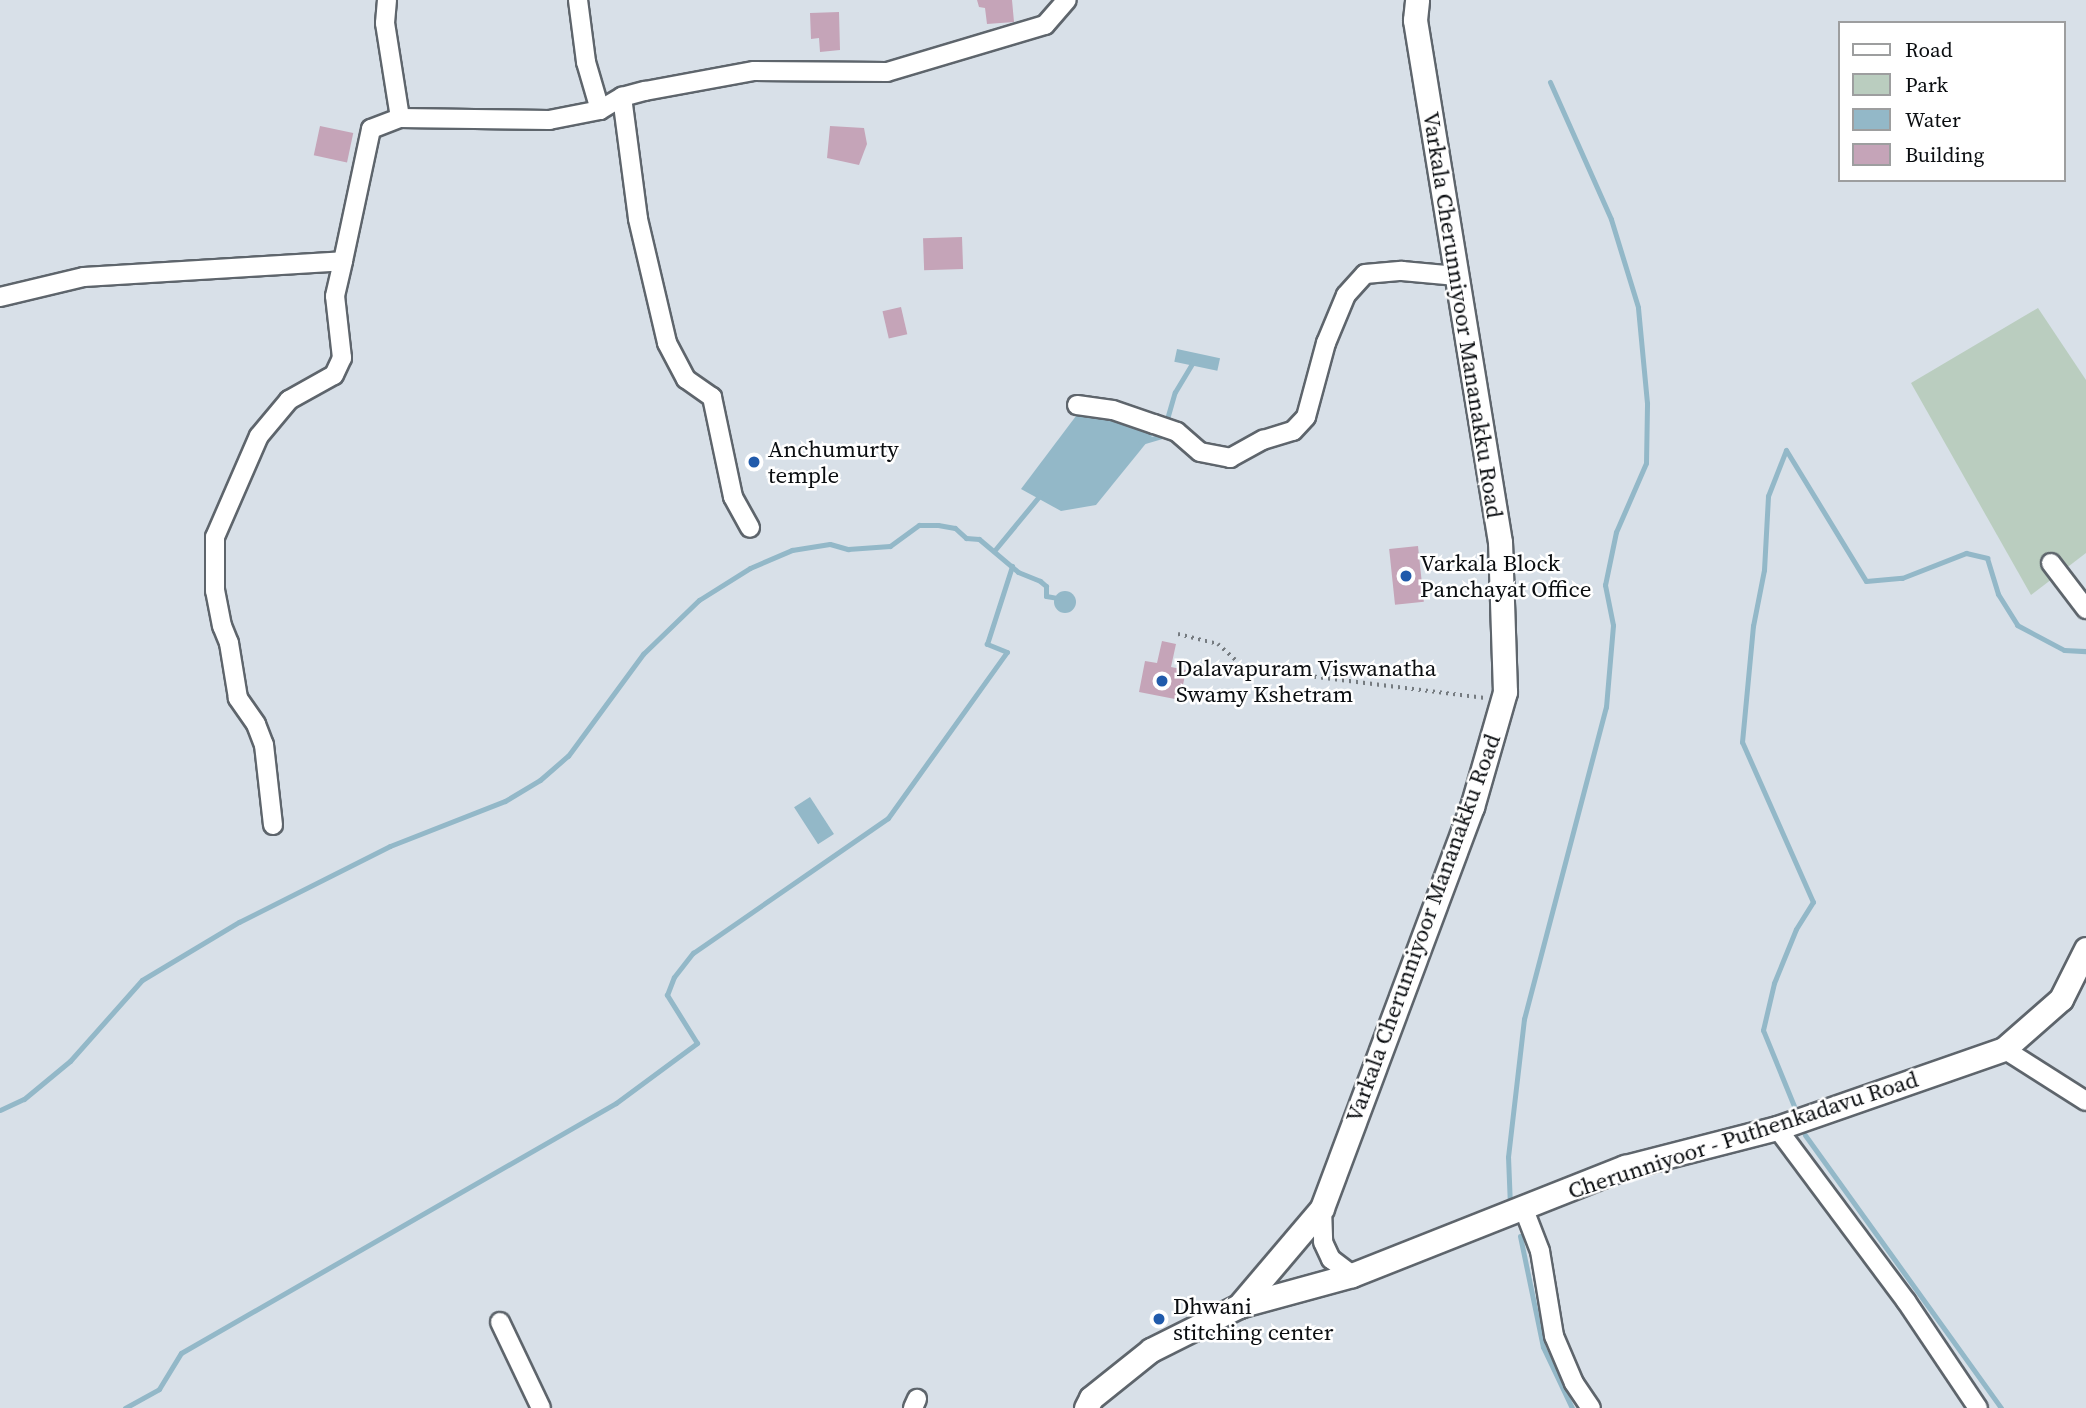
<!DOCTYPE html>
<style>
body{margin:0}
#map{position:relative;width:2086px;height:1408px;overflow:hidden;background:#d8e0e8;font-family:"Source Serif 4",serif}
div>[style]{position:absolute}
.green>*{inset:0;background:#bacdbf}
.water>*{inset:0;background:#93b8c8;transform-origin:0 0}
.round{border-radius:50%}
.stream>*{height:5px;margin:-2.5px;padding:0 2.5px;transform-origin:2.5px;border-radius:2.5px;background:#93b8c8}
.building>*{inset:0;background:#c5a4b8;transform-origin:0 0}
.path>*{height:3.5px;margin-top:-1.75px;transform-origin:0;background:repeating-linear-gradient(90deg,#757b80 0 2px,transparent 0 7px)}
.roads{filter:drop-shadow(2px 0 #5e656c) drop-shadow(-2px 0 #5e656c) drop-shadow(0 2px #5e656c) drop-shadow(0 -2px #5e656c)}
.minor>*{height:18px;margin:-9px;padding:0 9px;transform-origin:9px;border-radius:9px;background:#fff}
.major>*{height:23px;margin:-11.5px;padding:0 11.5px;transform-origin:11.5px;border-radius:11.5px;background:#fff}
.dots>*{width:19px;height:19px;translate:-50% -50%;box-sizing:border-box;border:4px solid #fff;border-radius:50%}
span{translate:-50% -50%;white-space:nowrap;text-align:center;line-height:1.15;-webkit-text-stroke:5px #fff;paint-order:stroke}
.street-label{font-size:23px;color:#0a0d10}
.poi-label{font-size:23px;color:#0a0d10}
.left{translate:0 -50%;text-align:left}
.legend{position:absolute;left:1838px;top:21px;width:228px;height:161px;box-sizing:border-box;background:#fff;border:2px solid #9d9e9f;margin:0;padding:9px 12px;list-style:none;font-size:21px;color:#0a0d10}
.legend li{display:flex;align-items:center;gap:14px;height:35px}
.legend b{width:35px;border:2px solid #9d9e9f}
</style>
<div id="map">
<div class="green">
<i style="clip-path:polygon(2038px 308px,2086px 380px,2086px 553px,2031px 595px,1911px 383px)"></i>
</div>
<div class="water">
<i style="left:1177px;top:349px;width:44px;height:13px;rotate:12deg"></i>
<i style="clip-path:polygon(1079px 412px,1156px 431px,1096px 505px,1061px 511px,1021px 489px)"></i>
<i class="round" style="left:1054px;top:591px;width:22px;height:22px"></i>
<i style="left:810px;top:797px;width:44px;height:19px;rotate:57deg"></i>
</div>
<div class="stream">
<i style="left:1165px;top:426px;width:35px;rotate:-74deg"></i>
<i style="left:1175px;top:392px;width:35px;rotate:-59deg"></i>
<i style="left:1141px;top:442px;width:22px;rotate:-16deg"></i>
<i style="left:1162px;top:436px;width:6px;rotate:-72deg"></i>
<i style="left:994px;top:551px;width:74px;rotate:-50.5deg"></i>
<i style="left:1794px;top:1106px;width:82px;rotate:-112.2deg"></i>
<i style="left:1763px;top:1030px;width:48px;rotate:-76.8deg"></i>
<i style="left:1774px;top:983px;width:58px;rotate:-67.8deg"></i>
<i style="left:1796px;top:929px;width:32px;rotate:-58deg"></i>
<i style="left:1813px;top:902px;width:175px;rotate:-113.9deg"></i>
<i style="left:1742px;top:742px;width:117px;rotate:-84.6deg"></i>
<i style="left:1753px;top:626px;width:57px;rotate:-78.9deg"></i>
<i style="left:1764px;top:570px;width:74px;rotate:-86.9deg"></i>
<i style="left:1768px;top:496px;width:49px;rotate:-68.6deg"></i>
<i style="left:1786px;top:450px;width:153px;rotate:58.6deg"></i>
<i style="left:1866px;top:581px;width:36px;rotate:-5deg"></i>
<i style="left:1902px;top:578px;width:69px;rotate:-21.3deg"></i>
<i style="left:1966px;top:553px;width:22px;rotate:13deg"></i>
<i style="left:1987px;top:558px;width:38px;rotate:73deg"></i>
<i style="left:1998px;top:594px;width:36px;rotate:58deg"></i>
<i style="left:2017px;top:625px;width:53px;rotate:28deg"></i>
<i style="left:2064px;top:650px;width:22px;rotate:3deg"></i>
<i style="left:0;top:1110px;width:26px;rotate:-25deg"></i>
<i style="left:24px;top:1099px;width:60px;rotate:-39.6deg"></i>
<i style="left:70px;top:1061px;width:108px;rotate:-48.4deg"></i>
<i style="left:142px;top:980px;width:113px;rotate:-30.9deg"></i>
<i style="left:239px;top:922px;width:169px;rotate:-26.7deg"></i>
<i style="left:390px;top:846px;width:123px;rotate:-21.4deg"></i>
<i style="left:505px;top:801px;width:41px;rotate:-31deg"></i>
<i style="left:540px;top:780px;width:37px;rotate:-41deg"></i>
<i style="left:568px;top:756px;width:127px;rotate:-53.7deg"></i>
<i style="left:643px;top:654px;width:78px;rotate:-44deg"></i>
<i style="left:699px;top:600px;width:60px;rotate:-32.1deg"></i>
<i style="left:750px;top:568px;width:46px;rotate:-23.2deg"></i>
<i style="left:792px;top:550px;width:38px;rotate:-9deg"></i>
<i style="left:830px;top:544px;width:19px;rotate:16deg"></i>
<i style="left:848px;top:549px;width:42px;rotate:-4.1deg"></i>
<i style="left:890px;top:546px;width:36px;rotate:-36deg"></i>
<i style="left:919px;top:525px;width:19px"></i>
<i style="left:938px;top:525px;width:17px;rotate:10deg"></i>
<i style="left:955px;top:528px;width:15px;rotate:42deg"></i>
<i style="left:966px;top:538px;width:13px;rotate:4deg"></i>
<i style="left:979px;top:539px;width:51px;rotate:40.2deg"></i>
<i style="left:1018px;top:572px;width:24px;rotate:22deg"></i>
<i style="left:1040px;top:581px;width:8px;rotate:40deg"></i>
<i style="left:1046px;top:586px;width:10px;rotate:90deg"></i>
<i style="left:1046px;top:596px;width:11px;rotate:10deg"></i>
<i style="left:1805px;top:1135px;width:336px;rotate:54.3deg"></i>
<i style="left:1510px;top:1206px;width:49px;rotate:-92.3deg"></i>
<i style="left:1508px;top:1157px;width:139px;rotate:-83.4deg"></i>
<i style="left:1524px;top:1019px;width:323px;rotate:-75.3deg"></i>
<i style="left:1606px;top:707px;width:82px;rotate:-85.1deg"></i>
<i style="left:1613px;top:625px;width:41px;rotate:-101.3deg"></i>
<i style="left:1605px;top:585px;width:54px;rotate:-78.3deg"></i>
<i style="left:1616px;top:532px;width:75px;rotate:-66.5deg"></i>
<i style="left:1646px;top:463px;width:60px;rotate:-89deg"></i>
<i style="left:1647px;top:403px;width:96px;rotate:-95.4deg"></i>
<i style="left:1638px;top:307px;width:92px;rotate:-107.1deg"></i>
<i style="left:1611px;top:219px;width:150px;rotate:-114deg"></i>
<i style="left:1520px;top:1236px;width:113px;rotate:78.3deg"></i>
<i style="left:1543px;top:1347px;width:68px;rotate:64.6deg"></i>
<i style="left:125px;top:1408px;width:39px;rotate:-29deg"></i>
<i style="left:159px;top:1389px;width:42px;rotate:-58.6deg"></i>
<i style="left:181px;top:1353px;width:502px;rotate:-29.89deg"></i>
<i style="left:616px;top:1103px;width:101px;rotate:-36.5deg"></i>
<i style="left:697px;top:1043px;width:57px;rotate:-122deg"></i>
<i style="left:667px;top:995px;width:19px;rotate:-69deg"></i>
<i style="left:674px;top:977px;width:31px;rotate:-52deg"></i>
<i style="left:693px;top:953px;width:237px;rotate:-34.7deg"></i>
<i style="left:888px;top:818px;width:204px;rotate:-54.4deg"></i>
<i style="left:1007px;top:652px;width:22px;rotate:-158deg"></i>
<i style="left:987px;top:644px;width:82px;rotate:-72.2deg"></i>
</div>
<div class="building">
<i style="clip-path:polygon(977px 0,1012px 0,1014px 22px,987px 24px,985px 8px,979px 7px)"></i>
<i style="clip-path:polygon(839px 12px,840px 50px,820px 52px,819px 38px,811px 39px,810px 13px)"></i>
<i style="left:320px;top:126px;width:34px;height:30px;rotate:12deg"></i>
<i style="clip-path:polygon(830px 126px,864px 128px,867px 144px,859px 165px,827px 158px)"></i>
<i style="left:962px;top:237px;width:32px;height:39px;rotate:88deg"></i>
<i style="left:901px;top:307px;width:28px;height:19px;rotate:77deg"></i>
<i style="clip-path:polygon(750px 457px,759px 457px,759px 467px,749px 466px)"></i>
<i style="left:1418px;top:546px;width:56px;height:29px;rotate:84deg"></i>
<i style="clip-path:polygon(1162px 641px,1176px 644px,1171px 667px,1186px 670px,1180px 700px,1139px 692px,1145px 661px,1157px 663px)"></i>
</div>
<div class="path">
<i style="left:1178px;top:634px;width:41px;rotate:14deg"></i>
<i style="left:1218px;top:644px;width:36px;rotate:42deg"></i>
<i style="left:1245px;top:668px;width:242px;rotate:7.1deg"></i>
</div>
<div class="roads">
<div class="minor">
<i style="left:387px;top:0;width:23px;rotate:95deg"></i>
<i style="left:385px;top:23px;width:96px;rotate:81deg"></i>
<i style="left:578px;top:0;width:63px;rotate:82.6deg"></i>
<i style="left:586px;top:62px;width:50px;rotate:73.7deg"></i>
<i style="left:622px;top:97px;width:123px;rotate:82.5deg"></i>
<i style="left:638px;top:219px;width:127px;rotate:76.8deg"></i>
<i style="left:667px;top:343px;width:41px;rotate:62.2deg"></i>
<i style="left:686px;top:379px;width:32px;rotate:35deg"></i>
<i style="left:712px;top:397px;width:102px;rotate:78.1deg"></i>
<i style="left:733px;top:497px;width:35px;rotate:61deg"></i>
<i style="left:0;top:297px;width:86px;rotate:-13.4deg"></i>
<i style="left:84px;top:277px;width:259px;rotate:-3.5deg"></i>
<i style="left:343px;top:261px;width:135px;rotate:-78deg"></i>
<i style="left:371px;top:129px;width:31px;rotate:-21deg"></i>
<i style="left:400px;top:118px;width:149px;rotate:0.8deg"></i>
<i style="left:549px;top:120px;width:52px;rotate:-11.1deg"></i>
<i style="left:600px;top:110px;width:26px;rotate:-31deg"></i>
<i style="left:622px;top:97px;width:24px;rotate:-15deg"></i>
<i style="left:645px;top:91px;width:111px;rotate:-10.4deg"></i>
<i style="left:754px;top:71px;width:133px;rotate:0.4deg"></i>
<i style="left:887px;top:72px;width:165px;rotate:-16.6deg"></i>
<i style="left:1045px;top:25px;width:33px;rotate:-49deg"></i>
<i style="left:1077px;top:405px;width:36px;rotate:8deg"></i>
<i style="left:1113px;top:410px;width:43px;rotate:18.9deg"></i>
<i style="left:1154px;top:424px;width:24px;rotate:19deg"></i>
<i style="left:1177px;top:432px;width:30px;rotate:41deg"></i>
<i style="left:1200px;top:452px;width:31px;rotate:11deg"></i>
<i style="left:1230px;top:458px;width:38px;rotate:-29deg"></i>
<i style="left:1263px;top:440px;width:31px;rotate:-17deg"></i>
<i style="left:1293px;top:431px;width:19px;rotate:-47deg"></i>
<i style="left:1306px;top:417px;width:77px;rotate:-74.9deg"></i>
<i style="left:1326px;top:343px;width:52px;rotate:-67.4deg"></i>
<i style="left:1346px;top:295px;width:28px;rotate:-48deg"></i>
<i style="left:1365px;top:274px;width:37px;rotate:-5deg"></i>
<i style="left:1402px;top:271px;width:55px;rotate:5.2deg"></i>
<i style="left:2051px;top:563px;width:58px;rotate:52.7deg"></i>
<i style="left:273px;top:825px;width:81px;rotate:-96.4deg"></i>
<i style="left:264px;top:745px;width:22px;rotate:-111deg"></i>
<i style="left:256px;top:724px;width:32px;rotate:-125deg"></i>
<i style="left:238px;top:698px;width:56px;rotate:-99.3deg"></i>
<i style="left:229px;top:643px;width:18px;rotate:-112deg"></i>
<i style="left:222px;top:626px;width:36px;rotate:-101deg"></i>
<i style="left:215px;top:591px;width:54px;rotate:-90deg"></i>
<i style="left:215px;top:537px;width:110px;rotate:-66.5deg"></i>
<i style="left:259px;top:436px;width:47px;rotate:-50.2deg"></i>
<i style="left:289px;top:400px;width:51px;rotate:-29.1deg"></i>
<i style="left:334px;top:375px;width:19px;rotate:-65deg"></i>
<i style="left:342px;top:358px;width:62px;rotate:-96.4deg"></i>
<i style="left:335px;top:296px;width:36px;rotate:-77deg"></i>
<i style="left:2004px;top:1049px;width:97px;rotate:32.4deg"></i>
<i style="left:1777px;top:1128px;width:216px;rotate:53.3deg"></i>
<i style="left:1906px;top:1301px;width:129px;rotate:56.1deg"></i>
<i style="left:1523px;top:1207px;width:47px;rotate:68.9deg"></i>
<i style="left:1540px;top:1251px;width:86px;rotate:80.6deg"></i>
<i style="left:1554px;top:1336px;width:51px;rotate:66.9deg"></i>
<i style="left:1574px;top:1383px;width:30px;rotate:56deg"></i>
<i style="left:1322px;top:1208px;width:34px;rotate:88deg"></i>
<i style="left:1323px;top:1242px;width:19px;rotate:65deg"></i>
<i style="left:1331px;top:1259px;width:26px;rotate:37deg"></i>
<i style="left:500px;top:1322px;width:95px;rotate:64.5deg"></i>
<i style="left:913px;top:1408px;width:10px;rotate:-66deg"></i>
</div>
<div class="major">
<i style="left:1239px;top:1306px;width:117px;rotate:-15.3deg"></i>
<i style="left:1352px;top:1275px;width:294px;rotate:-21.6deg"></i>
<i style="left:1625px;top:1167px;width:157px;rotate:-14.4deg"></i>
<i style="left:1777px;top:1128px;width:240px;rotate:-19.2deg"></i>
<i style="left:2004px;top:1049px;width:76px;rotate:-41.3deg"></i>
<i style="left:2061px;top:999px;width:56px;rotate:-63.4deg"></i>
<i style="left:1086px;top:1408px;width:11px;rotate:-63deg"></i>
<i style="left:1091px;top:1398px;width:77px;rotate:-38.7deg"></i>
<i style="left:1151px;top:1350px;width:98px;rotate:-26.6deg"></i>
<i style="left:1239px;top:1306px;width:128px;rotate:-49.7deg"></i>
<i style="left:1322px;top:1208px;width:428px;rotate:-69.5deg"></i>
<i style="left:1472px;top:807px;width:120px;rotate:-74deg"></i>
<i style="left:1505px;top:692px;width:150px;rotate:-91.9deg"></i>
<i style="left:1500px;top:542px;width:529px;rotate:-99.25deg"></i>
<i style="left:1415px;top:20px;width:20px;rotate:-84deg"></i>
</div>
</div>
<div class="dots">
<i style="left:754px;top:462px;background:#205aab"></i>
<i style="left:1406px;top:576px;background:#205aab"></i>
<i style="left:1162px;top:681px;background:#205aab"></i>
<i style="left:1159px;top:1319px;background:#205aab"></i>
</div>
<div class="street-label">
<span style="left:1463px;top:315px;rotate:81deg">Varkala Cherunniyoor Mananakku Road</span>
<span style="left:1423px;top:928px;rotate:-70deg">Varkala Cherunniyoor Mananakku Road</span>
<span style="left:1743px;top:1135px;rotate:-18deg">Cherunniyoor - Puthenkadavu Road</span>
</div>
<div class="poi-label">
<span class="left" style="left:768px;top:462px">Anchumurty<br>temple</span>
<span class="left" style="left:1420px;top:576px">Varkala Block<br>Panchayat Office</span>
<span class="left" style="left:1176px;top:681px">Dalavapuram Viswanatha<br>Swamy Kshetram</span>
<span class="left" style="left:1173px;top:1319px">Dhwani<br>stitching center</span>
</div>
<ul class="legend">
<li><b style="height:9px;background:#fff"></b>Road</li>
<li><b style="height:19px;background:#bacdbf"></b>Park</li>
<li><b style="height:19px;background:#93b8c8"></b>Water</li>
<li><b style="height:19px;background:#c5a4b8"></b>Building</li>
</ul>
</div>
